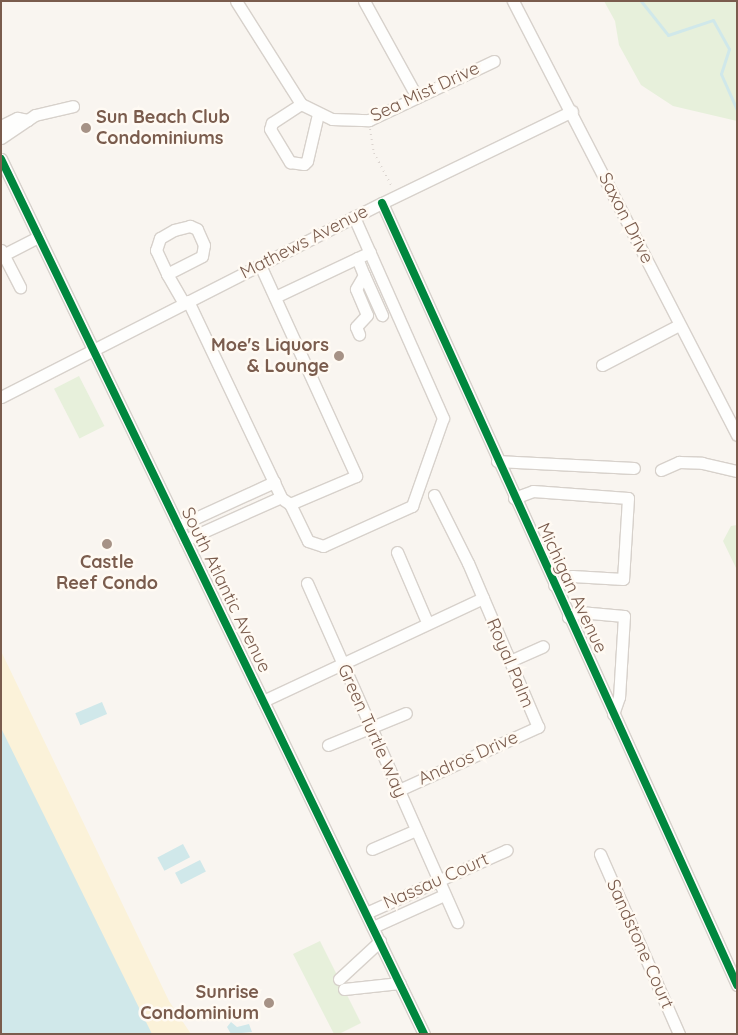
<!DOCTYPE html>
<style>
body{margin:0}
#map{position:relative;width:738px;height:1035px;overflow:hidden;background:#f9f5f0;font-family:Quicksand,sans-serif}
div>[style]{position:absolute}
.green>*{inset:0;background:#e7f0db;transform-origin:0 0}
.sand>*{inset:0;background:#fbf2d9}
.water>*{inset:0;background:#d0e8ea;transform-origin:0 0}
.stream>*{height:3px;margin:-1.5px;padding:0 1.5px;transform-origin:1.5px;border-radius:1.5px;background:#d0e8ea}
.path>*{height:2px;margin-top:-1px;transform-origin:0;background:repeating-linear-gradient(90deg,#dcd5d0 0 1px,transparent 0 5px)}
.roads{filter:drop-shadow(1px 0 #d7d1cb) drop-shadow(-1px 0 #d7d1cb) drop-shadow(0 1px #d7d1cb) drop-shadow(0 -1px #d7d1cb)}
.minor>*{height:11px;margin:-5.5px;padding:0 5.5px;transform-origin:5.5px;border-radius:5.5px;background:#fefefd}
.cycleway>*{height:8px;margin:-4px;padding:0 4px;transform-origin:4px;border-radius:4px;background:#00873e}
.dots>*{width:14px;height:14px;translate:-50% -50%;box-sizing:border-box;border:2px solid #fffaf3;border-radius:50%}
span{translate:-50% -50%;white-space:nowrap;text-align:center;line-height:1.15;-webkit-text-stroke:5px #fffaf3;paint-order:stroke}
.street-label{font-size:18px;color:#7a5c4d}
.poi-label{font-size:18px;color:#7a5c4d;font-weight:700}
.left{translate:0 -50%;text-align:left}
.right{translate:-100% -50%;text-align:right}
.frame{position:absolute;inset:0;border:2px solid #7a5c4d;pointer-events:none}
</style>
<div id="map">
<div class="green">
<i style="clip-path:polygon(604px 1px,737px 1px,737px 121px,673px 106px,641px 85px,619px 45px,615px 21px)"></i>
<i style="left:79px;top:376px;width:56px;height:28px;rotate:63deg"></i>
<i style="clip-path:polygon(737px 525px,737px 570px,723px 541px,731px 526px)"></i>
<i style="clip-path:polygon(320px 941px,361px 1023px,339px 1034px,334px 1034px,293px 954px)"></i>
</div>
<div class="sand">
<i style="clip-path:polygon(1px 651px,169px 1001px,191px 1034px,1px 1034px)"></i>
</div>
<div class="water">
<i style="left:102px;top:702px;width:13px;height:29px;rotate:67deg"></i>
<i style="clip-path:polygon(1px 728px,152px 1034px,1px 1034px)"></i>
<i style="left:183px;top:844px;width:15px;height:29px;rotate:62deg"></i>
<i style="left:200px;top:860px;width:13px;height:28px;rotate:63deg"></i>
<i style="clip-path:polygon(231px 1022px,237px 1027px,249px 1024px,252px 1032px,231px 1034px,227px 1027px)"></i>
</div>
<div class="stream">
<i style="left:641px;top:1px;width:43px;rotate:51.5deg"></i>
<i style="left:668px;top:35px;width:47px;rotate:-18.4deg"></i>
<i style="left:713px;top:20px;width:33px;rotate:61deg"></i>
<i style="left:729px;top:49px;width:26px;rotate:108deg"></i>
<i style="left:721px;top:74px;width:39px;rotate:66deg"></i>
</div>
<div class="path">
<i style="left:370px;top:129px;width:24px;rotate:81deg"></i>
<i style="left:374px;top:153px;width:38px;rotate:62deg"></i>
</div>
<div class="roads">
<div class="minor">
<i style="left:236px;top:1px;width:122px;rotate:57.7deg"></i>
<i style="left:301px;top:104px;width:34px;rotate:26deg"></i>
<i style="left:332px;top:119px;width:37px;rotate:2deg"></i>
<i style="left:369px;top:120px;width:138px;rotate:-25.3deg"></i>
<i style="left:364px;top:1px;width:110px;rotate:61.1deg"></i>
<i style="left:513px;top:1px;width:488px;rotate:62.7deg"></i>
<i style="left:301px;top:104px;width:35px;rotate:147deg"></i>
<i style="left:272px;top:123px;width:6px;rotate:108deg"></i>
<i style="left:270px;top:129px;width:39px;rotate:59deg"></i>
<i style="left:290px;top:162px;width:14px;rotate:8deg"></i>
<i style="left:304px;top:164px;width:4px;rotate:-45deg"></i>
<i style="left:307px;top:161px;width:48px;rotate:-76.8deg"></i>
<i style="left:1px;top:126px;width:18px;rotate:-27deg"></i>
<i style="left:17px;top:118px;width:11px;rotate:10deg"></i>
<i style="left:1px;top:138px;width:41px;rotate:-34.1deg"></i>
<i style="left:35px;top:115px;width:39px;rotate:-13deg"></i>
<i style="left:1px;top:159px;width:972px;rotate:64.2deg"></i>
<i style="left:382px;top:203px;width:859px;rotate:65.58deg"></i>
<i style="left:1px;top:250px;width:42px;rotate:62.8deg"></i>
<i style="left:1px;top:256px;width:42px;rotate:-27.2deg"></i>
<i style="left:357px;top:258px;width:18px;rotate:68deg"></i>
<i style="left:364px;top:275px;width:16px;rotate:120deg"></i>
<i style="left:356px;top:289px;width:28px;rotate:67deg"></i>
<i style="left:367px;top:315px;width:16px;rotate:133deg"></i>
<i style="left:356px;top:327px;width:8px;rotate:67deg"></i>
<i style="left:260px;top:265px;width:232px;rotate:65.5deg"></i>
<i style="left:356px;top:476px;width:72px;rotate:157deg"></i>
<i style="left:290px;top:504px;width:7px;rotate:-146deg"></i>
<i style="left:167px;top:274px;width:39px;rotate:-27deg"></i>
<i style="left:202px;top:256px;width:11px;rotate:-80deg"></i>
<i style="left:204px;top:245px;width:17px;rotate:-114deg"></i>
<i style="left:197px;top:229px;width:8px;rotate:-157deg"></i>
<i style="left:190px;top:226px;width:16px;rotate:166deg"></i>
<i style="left:174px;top:230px;width:16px;rotate:150deg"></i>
<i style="left:160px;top:238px;width:13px;rotate:108deg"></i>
<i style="left:156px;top:250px;width:26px;rotate:65deg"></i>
<i style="left:167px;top:274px;width:34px;rotate:60deg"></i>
<i style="left:364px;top:275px;width:44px;rotate:65.8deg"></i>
<i style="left:275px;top:297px;width:105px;rotate:-25.3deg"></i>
<i style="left:602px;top:365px;width:87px;rotate:-27.5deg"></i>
<i style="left:1px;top:397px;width:428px;rotate:-27deg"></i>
<i style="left:382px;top:203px;width:211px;rotate:-25.8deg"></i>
<i style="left:497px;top:461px;width:137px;rotate:2.9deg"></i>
<i style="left:661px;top:470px;width:20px;rotate:-24deg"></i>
<i style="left:679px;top:462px;width:23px;rotate:2deg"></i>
<i style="left:702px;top:463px;width:36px;rotate:13deg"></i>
<i style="left:514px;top:498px;width:20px;rotate:-20deg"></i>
<i style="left:533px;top:491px;width:95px;rotate:4.2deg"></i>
<i style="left:628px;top:498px;width:81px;rotate:93.5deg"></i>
<i style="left:623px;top:579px;width:51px;rotate:-176.6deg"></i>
<i style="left:572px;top:576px;width:20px;rotate:153deg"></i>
<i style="left:290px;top:504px;width:41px;rotate:64.1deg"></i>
<i style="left:308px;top:541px;width:16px;rotate:18deg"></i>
<i style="left:323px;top:546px;width:98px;rotate:-24.2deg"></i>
<i style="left:412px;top:506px;width:93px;rotate:-70.6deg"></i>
<i style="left:443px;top:418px;width:220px;rotate:-113.9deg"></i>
<i style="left:178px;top:526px;width:106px;rotate:-24.6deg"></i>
<i style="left:185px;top:540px;width:105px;rotate:-24.1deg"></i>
<i style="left:281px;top:497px;width:217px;rotate:-115.4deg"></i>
<i style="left:397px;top:552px;width:76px;rotate:66.8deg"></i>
<i style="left:307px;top:583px;width:371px;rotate:66.1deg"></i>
<i style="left:568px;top:617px;width:13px;rotate:-23deg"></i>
<i style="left:580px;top:612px;width:44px;rotate:5.2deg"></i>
<i style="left:624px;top:616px;width:81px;rotate:93.5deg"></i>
<i style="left:619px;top:697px;width:18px;rotate:109deg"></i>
<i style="left:510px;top:661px;width:36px;rotate:-24deg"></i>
<i style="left:263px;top:701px;width:243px;rotate:-25.1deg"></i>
<i style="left:328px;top:745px;width:84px;rotate:-22.3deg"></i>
<i style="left:399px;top:790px;width:153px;rotate:-24.4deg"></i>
<i style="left:538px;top:727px;width:178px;rotate:-113.1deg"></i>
<i style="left:468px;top:563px;width:76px;rotate:-116.6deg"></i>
<i style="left:372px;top:849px;width:48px;rotate:-23.4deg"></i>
<i style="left:600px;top:854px;width:197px;rotate:66.3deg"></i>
<i style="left:366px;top:913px;width:154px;rotate:-24.1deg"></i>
<i style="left:373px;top:927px;width:78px;rotate:-24.3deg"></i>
<i style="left:339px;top:979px;width:56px;rotate:-42.8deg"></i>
<i style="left:344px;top:989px;width:56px;rotate:-6.1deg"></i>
</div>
</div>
<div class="cycleway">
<i style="left:1px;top:159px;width:972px;rotate:64.2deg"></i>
<i style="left:382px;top:203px;width:859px;rotate:65.58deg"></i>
</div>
<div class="dots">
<i style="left:86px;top:128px;background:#a69286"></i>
<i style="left:339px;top:356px;background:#a69286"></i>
<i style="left:107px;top:544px;background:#a69286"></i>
<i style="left:269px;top:1003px;background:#a69286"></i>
</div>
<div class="street-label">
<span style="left:425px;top:92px;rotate:-25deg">Sea Mist Drive</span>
<span style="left:626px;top:218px;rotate:63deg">Saxon Drive</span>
<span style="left:304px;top:242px;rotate:-27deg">Mathews Avenue</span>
<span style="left:572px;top:588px;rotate:65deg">Michigan Avenue</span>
<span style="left:226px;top:590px;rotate:64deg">South Atlantic Avenue</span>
<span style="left:510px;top:663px;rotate:67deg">Royal Palm</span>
<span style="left:372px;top:731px;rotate:66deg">Green Turtle Way</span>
<span style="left:468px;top:758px;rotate:-24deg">Andros Drive</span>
<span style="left:436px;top:881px;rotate:-24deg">Nassau Court</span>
<span style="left:640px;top:944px;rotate:66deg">Sandstone Court</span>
</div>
<div class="poi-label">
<span class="left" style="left:96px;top:128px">Sun Beach Club<br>Condominiums</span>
<span class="right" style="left:329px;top:356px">Moe's Liquors<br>&amp; Lounge</span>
<span style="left:107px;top:573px">Castle<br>Reef Condo</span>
<span class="right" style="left:259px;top:1003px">Sunrise<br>Condominium</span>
</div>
<div class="frame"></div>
</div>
